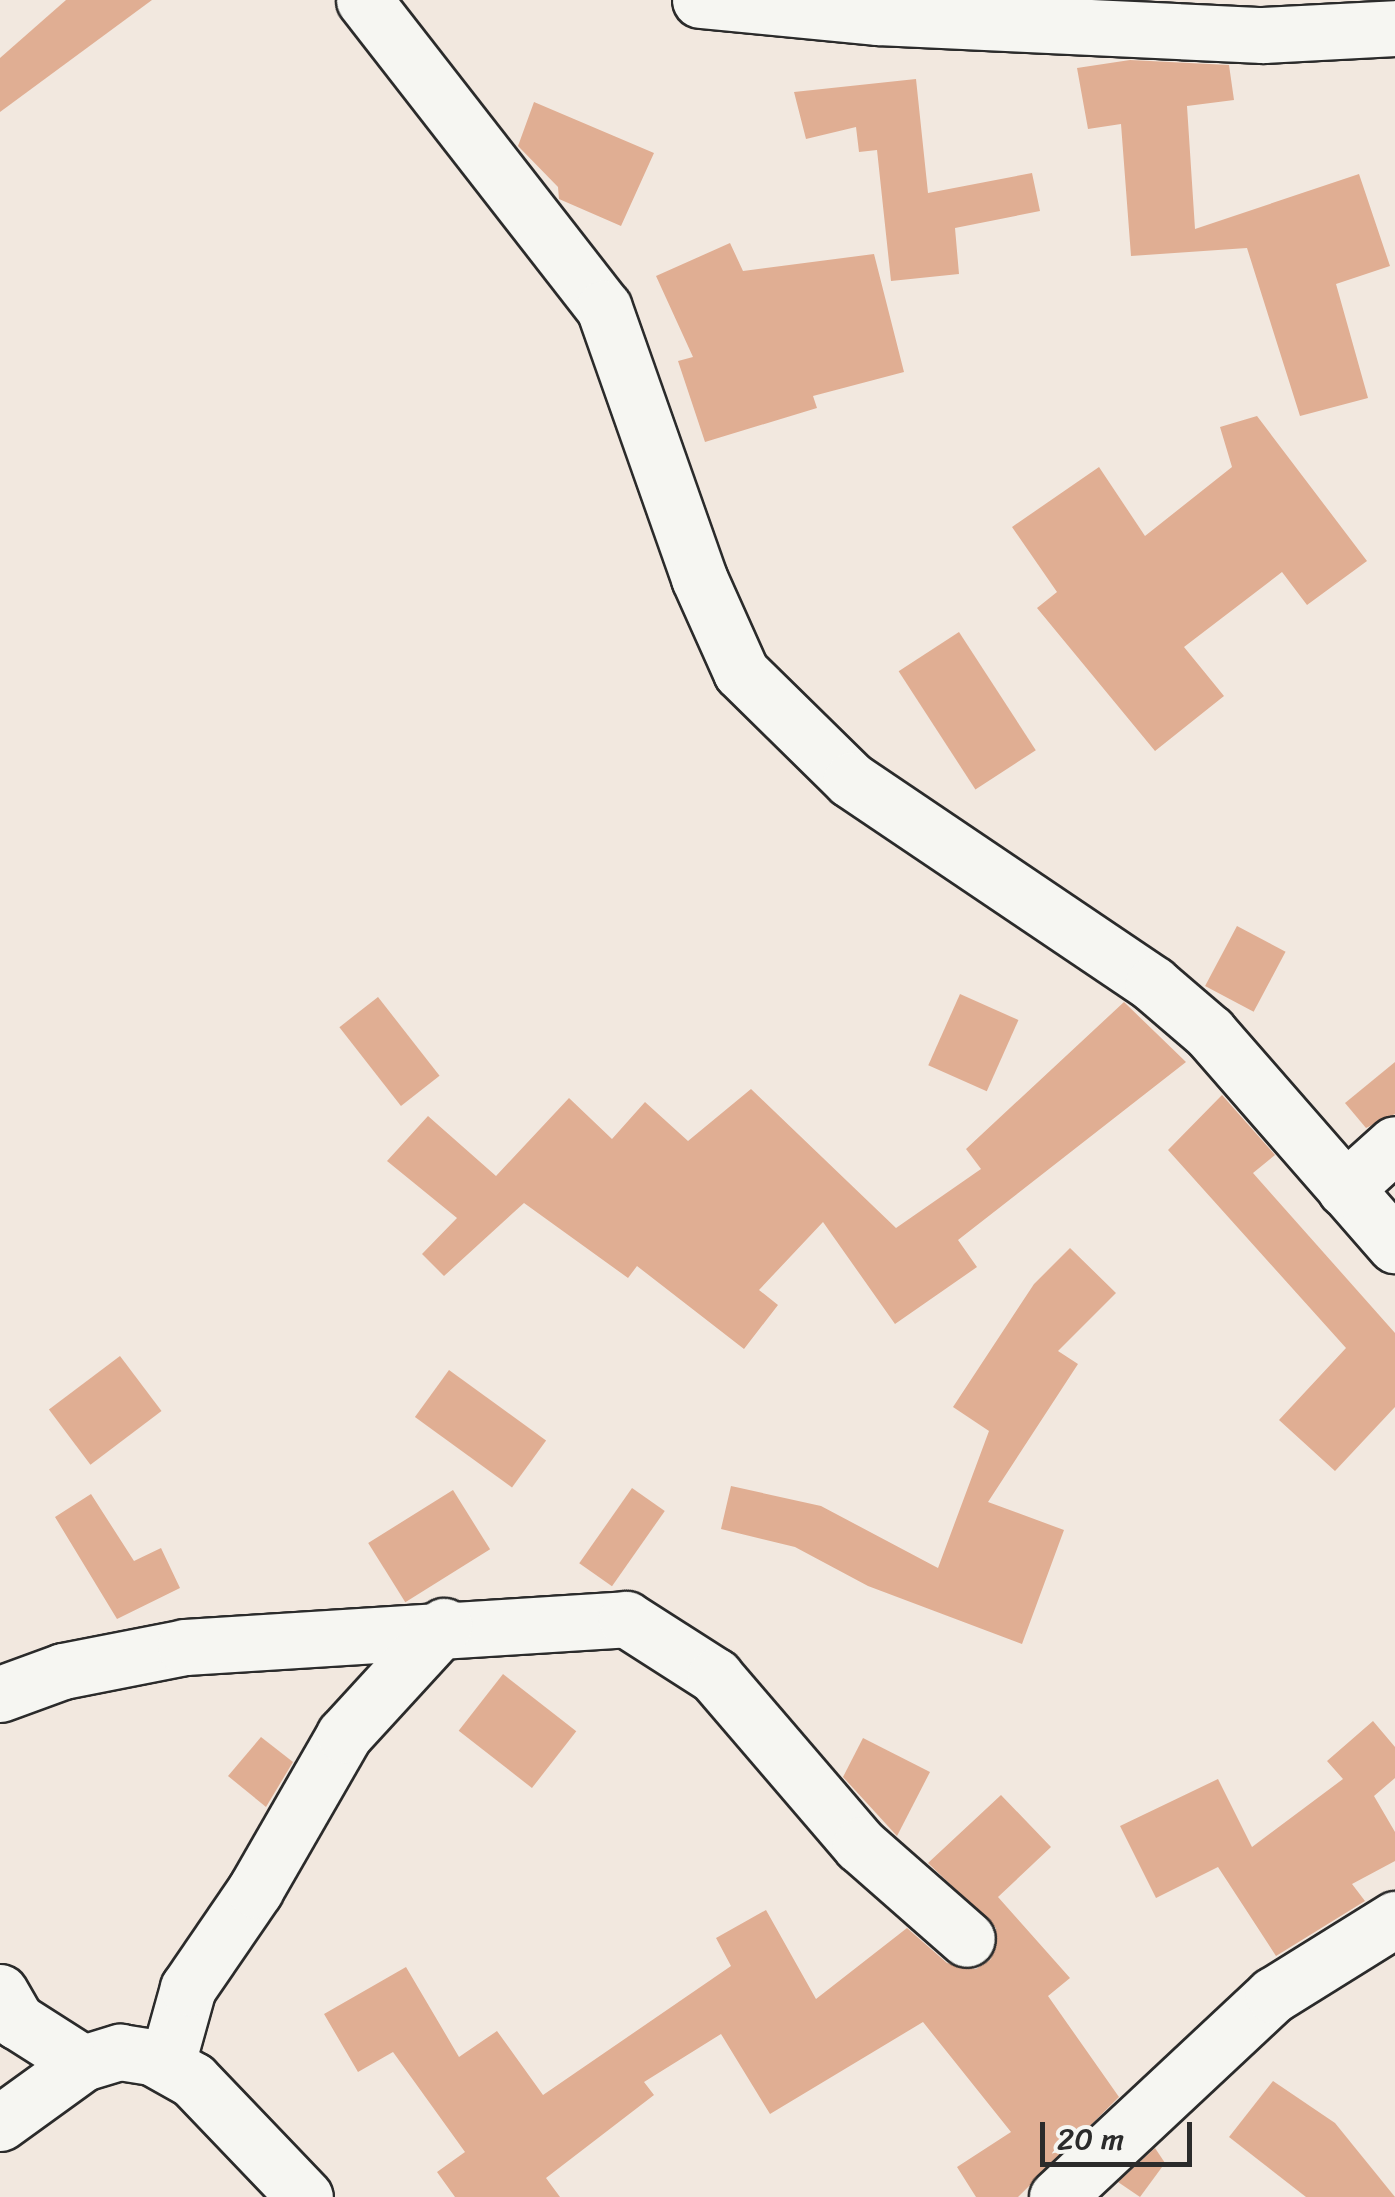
<!DOCTYPE html>
<style>
body{margin:0}
#map{position:relative;width:1395px;height:2197px;overflow:hidden;background:#f2e8df;font-family:Sriracha,sans-serif}
div>[style]{position:absolute}
.building>*{inset:0;background:#e0ae93;transform-origin:0 0}
.roads{filter:drop-shadow(2px 0 #2b2b2b) drop-shadow(-2px 0 #2b2b2b) drop-shadow(0 2px #2b2b2b) drop-shadow(0 -2px #2b2b2b)}
.street>*{height:55px;margin:-27.5px;padding:0 27.5px;transform-origin:27.5px;border-radius:27.5px;background:#f6f6f2}
span{translate:-50% -50%;white-space:nowrap;text-align:center;line-height:1.15;-webkit-text-stroke:9px #f6f6f2;paint-order:stroke}
.scale{position:absolute;left:1040px;top:2122px;width:152px;height:45px;box-sizing:border-box;border:5px solid #2b2b2b;border-top:0;padding-left:12px;font-size:30px;line-height:35px;white-space:nowrap;color:#2b2b2b;-webkit-text-stroke:8px #f6f6f2;paint-order:stroke}
</style>
<div id="map">
<div class="building">
<i style="clip-path:polygon(66px 0,152px 0,0 112px,0 58px)"></i>
<i style="clip-path:polygon(1130px 60px,1229px 65px,1234px 100px,1187px 106px,1195px 229px,1359px 174px,1390px 266px,1336px 284px,1368px 398px,1300px 416px,1247px 248px,1131px 256px,1121px 124px,1088px 129px,1077px 68px)"></i>
<i style="clip-path:polygon(916px 79px,928px 193px,1032px 173px,1040px 211px,955px 228px,959px 274px,891px 281px,877px 150px,859px 152px,856px 127px,806px 139px,794px 92px)"></i>
<i style="clip-path:polygon(534px 102px,654px 153px,621px 226px,559px 199px,558px 187px,518px 146px)"></i>
<i style="clip-path:polygon(730px 243px,743px 271px,874px 254px,904px 372px,813px 396px,817px 408px,705px 442px,678px 361px,693px 357px,656px 276px)"></i>
<i style="clip-path:polygon(1257px 416px,1367px 561px,1307px 605px,1282px 572px,1184px 647px,1224px 696px,1155px 751px,1037px 608px,1057px 592px,1012px 527px,1099px 467px,1145px 536px,1232px 467px,1220px 427px)"></i>
<i style="left:959px;top:632px;width:141px;height:72px;rotate:57deg"></i>
<i style="left:1237px;top:926px;width:55px;height:68px;rotate:28deg"></i>
<i style="left:960px;top:994px;width:64px;height:78px;rotate:24deg"></i>
<i style="left:378px;top:997px;width:100px;height:49px;rotate:52deg"></i>
<i style="clip-path:polygon(1124px 1002px,1186px 1062px,958px 1240px,977px 1267px,895px 1324px,823px 1222px,759px 1290px,778px 1305px,744px 1349px,637px 1266px,628px 1278px,524px 1203px,444px 1276px,422px 1254px,457px 1218px,387px 1161px,428px 1116px,496px 1176px,569px 1098px,612px 1139px,645px 1102px,688px 1141px,751px 1089px,896px 1228px,981px 1169px,966px 1149px)"></i>
<i style="clip-path:polygon(1395px 1062px,1395px 1114px,1366px 1128px,1345px 1103px)"></i>
<i style="clip-path:polygon(1222px 1095px,1275px 1155px,1253px 1173px,1395px 1333px,1395px 1407px,1335px 1471px,1279px 1420px,1346px 1348px,1168px 1150px)"></i>
<i style="clip-path:polygon(1070px 1248px,1116px 1293px,1058px 1351px,1078px 1364px,988px 1502px,1064px 1530px,1022px 1644px,868px 1586px,795px 1547px,721px 1529px,731px 1486px,821px 1506px,938px 1568px,989px 1431px,953px 1407px,1034px 1284px)"></i>
<i style="left:120px;top:1356px;width:69px;height:89px;rotate:53deg"></i>
<i style="left:449px;top:1370px;width:120px;height:58px;rotate:36deg"></i>
<i style="left:632px;top:1488px;width:40px;height:92px;rotate:35deg"></i>
<i style="left:453px;top:1490px;width:70px;height:100px;rotate:58deg"></i>
<i style="clip-path:polygon(91px 1494px,134px 1561px,161px 1548px,180px 1588px,117px 1619px,55px 1517px)"></i>
<i style="left:503px;top:1674px;width:93px;height:72px;rotate:38deg"></i>
<i style="clip-path:polygon(1373px 1721px,1395px 1747px,1395px 1778px,1374px 1796px,1395px 1832px,1395px 1861px,1352px 1884px,1365px 1901px,1276px 1956px,1218px 1867px,1156px 1898px,1120px 1826px,1218px 1779px,1252px 1847px,1343px 1779px,1327px 1761px)"></i>
<i style="clip-path:polygon(261px 1737px,293px 1762px,266px 1807px,228px 1776px)"></i>
<i style="clip-path:polygon(863px 1738px,930px 1772px,897px 1836px,843px 1777px)"></i>
<i style="clip-path:polygon(1001px 1795px,1051px 1847px,998px 1897px,1070px 1978px,1048px 1996px,1119px 2097px,1018px 2197px,976px 2197px,957px 2167px,1011px 2132px,923px 2022px,770px 2114px,721px 2034px,644px 2082px,654px 2095px,546px 2178px,560px 2197px,455px 2197px,437px 2172px,465px 2152px,393px 2052px,358px 2072px,324px 2014px,406px 1967px,459px 2057px,497px 2031px,543px 2095px,731px 1966px,716px 1938px,766px 1910px,816px 1999px,907px 1928px,947px 1963px,976px 1969px,991px 1959px,996px 1928px,928px 1863px)"></i>
<i style="clip-path:polygon(1273px 2081px,1335px 2123px,1395px 2197px,1306px 2197px,1229px 2137px)"></i>
<i style="clip-path:polygon(1155px 2148px,1165px 2163px,1140px 2197px,1118px 2182px)"></i>
</div>
<div class="roads">
<div class="street">
<i style="left:364px;top:0;width:390px;rotate:52.1deg"></i>
<i style="left:604px;top:308px;width:286px;rotate:70.6deg"></i>
<i style="left:699px;top:578px;width:103px;rotate:65.9deg"></i>
<i style="left:741px;top:672px;width:154px;rotate:44.5deg"></i>
<i style="left:851px;top:780px;width:364px;rotate:34deg"></i>
<i style="left:1153px;top:984px;width:74px;rotate:40.6deg"></i>
<i style="left:1209px;top:1032px;width:283px;rotate:48.9deg"></i>
<i style="left:700px;top:0;width:179px;rotate:5.5deg"></i>
<i style="left:878px;top:17px;width:385px;rotate:2.7deg"></i>
<i style="left:1263px;top:35px;width:132px;rotate:-3deg"></i>
<i style="left:1345px;top:1189px;width:67px;rotate:-42deg"></i>
<i style="left:0;top:1694px;width:67px;rotate:-20.1deg"></i>
<i style="left:63px;top:1671px;width:124px;rotate:-11.1deg"></i>
<i style="left:185px;top:1647px;width:442px;rotate:-3.6deg"></i>
<i style="left:626px;top:1619px;width:106px;rotate:32.6deg"></i>
<i style="left:715px;top:1676px;width:223px;rotate:49.4deg"></i>
<i style="left:860px;top:1845px;width:142px;rotate:41.3deg"></i>
<i style="left:0;top:1992px;width:34px;rotate:60deg"></i>
<i style="left:17px;top:2021px;width:78px;rotate:32.5deg"></i>
<i style="left:167px;top:2063px;width:78px;rotate:-74.4deg"></i>
<i style="left:188px;top:1988px;width:119px;rotate:-55.6deg"></i>
<i style="left:255px;top:1890px;width:179px;rotate:-60.1deg"></i>
<i style="left:344px;top:1735px;width:148px;rotate:-47.5deg"></i>
<i style="left:0;top:2123px;width:102px;rotate:-35.9deg"></i>
<i style="left:83px;top:2063px;width:39px;rotate:-17deg"></i>
<i style="left:120px;top:2052px;width:32px;rotate:9deg"></i>
<i style="left:152px;top:2057px;width:47px;rotate:29.3deg"></i>
<i style="left:193px;top:2080px;width:162px;rotate:46.3deg"></i>
<i style="left:1057px;top:2197px;width:296px;rotate:-43.1deg"></i>
<i style="left:1273px;top:1995px;width:144px;rotate:-31.9deg"></i>
</div>
</div>
<div class="scale">20 m</div>
</div>
